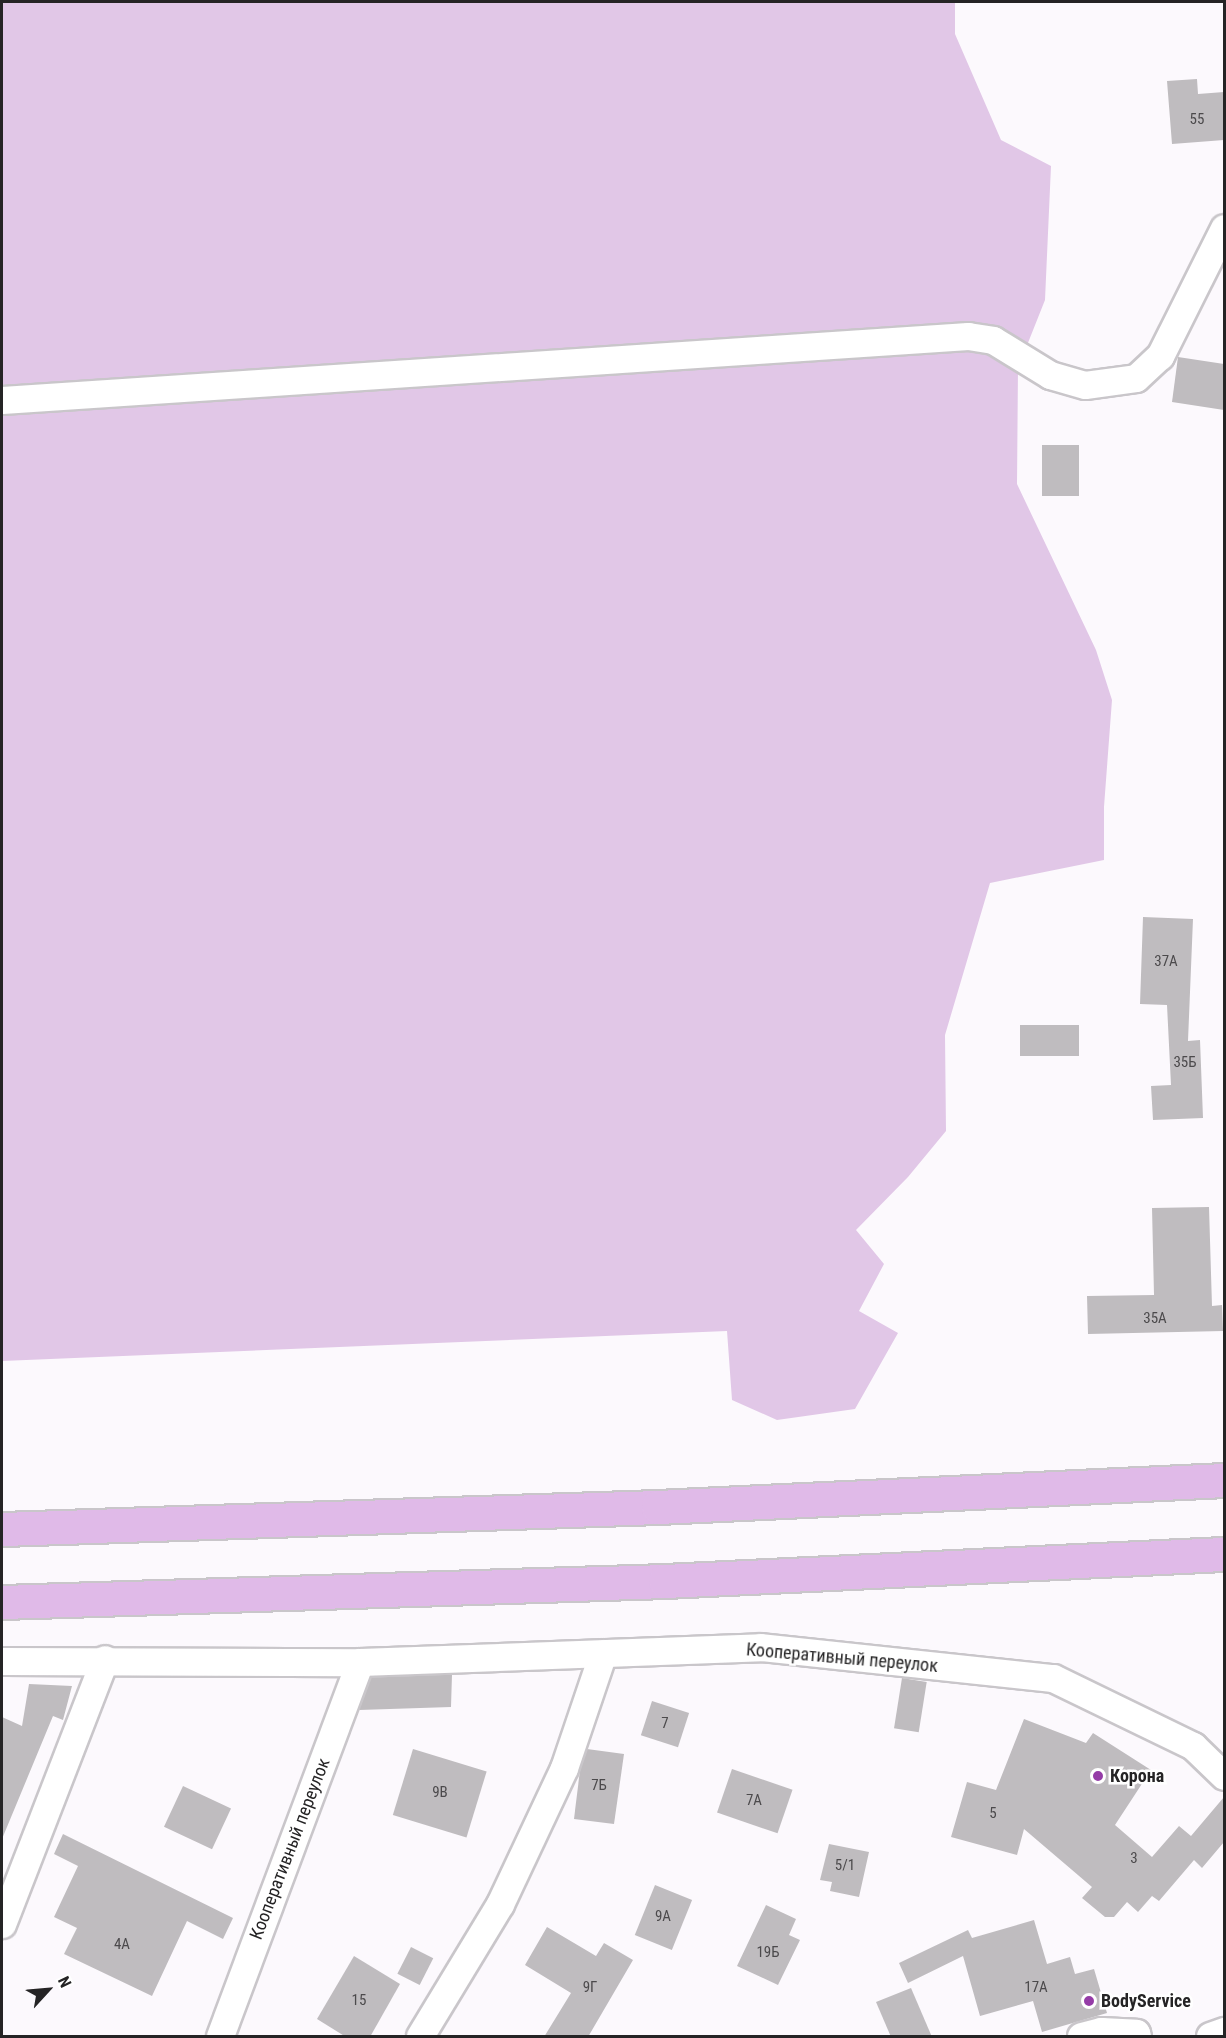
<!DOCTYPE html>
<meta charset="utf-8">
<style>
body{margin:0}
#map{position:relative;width:1226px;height:2038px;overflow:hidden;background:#fcf9fd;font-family:"Roboto Condensed",sans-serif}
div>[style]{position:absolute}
.green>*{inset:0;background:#e1c7e7}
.building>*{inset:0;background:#bfbcbf;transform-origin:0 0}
.roads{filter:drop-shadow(2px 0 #c9c6ca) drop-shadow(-2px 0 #c9c6ca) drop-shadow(0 2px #c9c6ca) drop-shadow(0 -2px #c9c6ca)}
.minor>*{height:27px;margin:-13.5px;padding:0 13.5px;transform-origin:13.5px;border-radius:13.5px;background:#fff}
.primary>*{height:33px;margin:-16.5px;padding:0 16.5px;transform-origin:16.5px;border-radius:16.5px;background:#e0bae8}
.dots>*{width:16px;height:16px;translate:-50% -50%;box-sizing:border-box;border:3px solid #fff;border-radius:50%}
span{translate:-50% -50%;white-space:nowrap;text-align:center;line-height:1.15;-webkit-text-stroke:5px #fff;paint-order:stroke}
.number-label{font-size:15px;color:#4c4a4c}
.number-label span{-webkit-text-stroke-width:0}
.street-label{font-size:18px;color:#252425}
.poi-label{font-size:18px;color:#252425;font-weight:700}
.left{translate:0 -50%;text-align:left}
.frame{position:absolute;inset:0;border:3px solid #252425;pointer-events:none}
.north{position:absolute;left:18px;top:1960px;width:60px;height:60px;-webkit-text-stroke:4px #fff;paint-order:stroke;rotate:64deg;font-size:16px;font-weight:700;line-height:24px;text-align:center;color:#252425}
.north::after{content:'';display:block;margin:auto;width:21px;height:27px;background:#252425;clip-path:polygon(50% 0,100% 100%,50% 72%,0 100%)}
</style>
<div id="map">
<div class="green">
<i style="clip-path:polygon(2px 2px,955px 2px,955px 34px,1001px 140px,1051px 166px,1045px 300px,1018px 368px,1017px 484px,1096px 650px,1112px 700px,1104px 807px,1104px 860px,990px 883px,945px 1035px,946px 1131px,908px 1177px,856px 1230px,884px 1264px,859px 1311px,898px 1333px,855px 1409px,777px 1420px,732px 1400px,727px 1331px,2px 1361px)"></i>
</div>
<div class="building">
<i style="clip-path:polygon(1197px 79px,1198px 94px,1224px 92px,1224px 140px,1172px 144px,1167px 81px)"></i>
<i style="clip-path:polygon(1178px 357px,1224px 364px,1224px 410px,1172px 402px)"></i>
<i style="left:1042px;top:445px;width:37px;height:51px"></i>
<i style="clip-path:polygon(1143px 917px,1193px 919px,1188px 1041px,1200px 1040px,1203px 1118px,1153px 1120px,1151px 1086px,1171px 1085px,1167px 1005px,1140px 1004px)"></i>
<i style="left:1020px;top:1025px;width:59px;height:31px"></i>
<i style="clip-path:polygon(1209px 1207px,1212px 1306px,1222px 1305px,1223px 1331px,1088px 1334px,1087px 1296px,1154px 1295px,1152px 1208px)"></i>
<i style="clip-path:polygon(452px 1674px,451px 1707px,359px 1710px,371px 1677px)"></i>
<i style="left:902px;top:1678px;width:25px;height:51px;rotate:9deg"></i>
<i style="clip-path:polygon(29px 1684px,72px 1686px,63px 1720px,53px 1716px,2px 1839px,2px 1717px,22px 1726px)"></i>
<i style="left:652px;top:1701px;width:39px;height:36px;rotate:18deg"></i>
<i style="clip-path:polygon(1024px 1719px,1086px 1743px,1093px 1733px,1151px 1770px,1115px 1825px,1152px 1857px,1179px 1826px,1191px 1836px,1224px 1797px,1224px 1842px,1202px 1868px,1194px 1860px,1159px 1901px,1152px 1896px,1138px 1912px,1127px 1902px,1114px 1917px,1105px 1917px,1082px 1898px,1092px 1887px,1024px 1829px,1017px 1855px,951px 1837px,967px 1782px,996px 1790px)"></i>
<i style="left:413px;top:1749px;width:77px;height:69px;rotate:17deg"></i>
<i style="clip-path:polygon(587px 1749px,624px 1754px,614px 1824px,574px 1819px,580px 1770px)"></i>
<i style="left:732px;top:1769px;width:64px;height:46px;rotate:19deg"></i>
<i style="left:183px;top:1786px;width:53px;height:45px;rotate:25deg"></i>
<i style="clip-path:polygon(63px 1834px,233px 1918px,223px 1939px,187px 1921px,152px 1996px,64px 1954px,77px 1928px,54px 1917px,78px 1866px,54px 1854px)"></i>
<i style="clip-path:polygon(829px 1844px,869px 1852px,859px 1897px,830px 1891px,832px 1882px,820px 1880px)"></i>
<i style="left:655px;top:1885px;width:40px;height:54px;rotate:22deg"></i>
<i style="clip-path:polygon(766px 1905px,796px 1919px,789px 1935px,800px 1940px,778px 1985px,737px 1966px)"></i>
<i style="clip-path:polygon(1034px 1920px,1047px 1964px,1070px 1957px,1075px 1974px,1094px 1969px,1107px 2013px,1042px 2032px,1033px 2001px,980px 2016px,963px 1956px,908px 1983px,899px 1963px,968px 1930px,972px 1938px)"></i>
<i style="clip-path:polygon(547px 1927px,596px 1956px,604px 1943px,633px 1960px,588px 2037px,544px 2037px,571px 1993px,525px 1965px)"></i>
<i style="left:411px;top:1947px;width:25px;height:30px;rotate:27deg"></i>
<i style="clip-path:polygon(354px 1956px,400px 1984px,370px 2037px,346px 2037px,317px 2019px)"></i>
<i style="clip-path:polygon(911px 1988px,932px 2037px,891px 2037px,876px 2002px)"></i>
</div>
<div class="roads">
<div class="minor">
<i style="left:2px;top:400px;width:968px;rotate:-3.79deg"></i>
<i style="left:968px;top:336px;width:25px;rotate:9deg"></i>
<i style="left:993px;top:340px;width:67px;rotate:31.6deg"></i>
<i style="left:1050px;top:375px;width:36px;rotate:16deg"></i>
<i style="left:1085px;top:385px;width:51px;rotate:-7.8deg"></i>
<i style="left:1136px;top:378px;width:33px;rotate:-43deg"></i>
<i style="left:1160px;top:356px;width:143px;rotate:-63.4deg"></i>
<i style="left:2px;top:1661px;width:358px;rotate:0.2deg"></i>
<i style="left:360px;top:1662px;width:401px;rotate:-2.1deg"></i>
<i style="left:761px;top:1647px;width:294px;rotate:6.1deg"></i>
<i style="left:1053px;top:1678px;width:156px;rotate:25.9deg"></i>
<i style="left:1193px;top:1746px;width:43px;rotate:44.1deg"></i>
<i style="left:2px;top:1924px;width:284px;rotate:-68.8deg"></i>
<i style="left:220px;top:2036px;width:399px;rotate:-69.5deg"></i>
<i style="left:420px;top:2036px;width:154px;rotate:-58.8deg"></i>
<i style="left:500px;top:1904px;width:150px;rotate:-64.8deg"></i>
<i style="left:564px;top:1768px;width:121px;rotate:-71.3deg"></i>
<i style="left:1081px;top:2036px;width:21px;rotate:-14deg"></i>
<i style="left:1101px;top:2031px;width:35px;rotate:3deg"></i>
<i style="left:1136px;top:2033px;width:3px;rotate:72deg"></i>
<i style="left:1210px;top:2036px;width:15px;rotate:-20deg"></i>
</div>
<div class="primary">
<i style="left:2px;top:1529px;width:656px;rotate:-1.92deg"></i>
<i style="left:658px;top:1507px;width:567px;rotate:-2.73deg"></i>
<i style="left:2px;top:1602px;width:663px;rotate:-1.81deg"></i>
<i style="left:665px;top:1581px;width:560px;rotate:-2.77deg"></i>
</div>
</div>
<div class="dots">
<i style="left:1098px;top:1776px;background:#953ca7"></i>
<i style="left:1089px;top:2001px;background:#953ca7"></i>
</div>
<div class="number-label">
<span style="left:1197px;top:120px">55</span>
<span style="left:1166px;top:962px">37А</span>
<span style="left:1185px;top:1063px">35Б</span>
<span style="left:1155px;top:1319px">35А</span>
<span style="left:665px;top:1724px">7</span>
<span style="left:599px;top:1786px">7Б</span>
<span style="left:440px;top:1793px">9В</span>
<span style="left:754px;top:1801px">7А</span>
<span style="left:993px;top:1814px">5</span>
<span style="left:1134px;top:1859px">3</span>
<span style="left:845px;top:1866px">5/1</span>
<span style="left:663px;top:1917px">9А</span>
<span style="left:122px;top:1945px">4А</span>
<span style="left:768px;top:1953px">19Б</span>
<span style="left:590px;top:1988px">9Г</span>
<span style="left:1036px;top:1988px">17А</span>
<span style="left:359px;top:2001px">15</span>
</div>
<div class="street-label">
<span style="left:842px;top:1658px;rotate:5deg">Кооперативный переулок</span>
<span style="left:290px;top:1849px;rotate:-69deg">Кооперативный переулок</span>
</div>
<div class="poi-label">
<span class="left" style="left:1110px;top:1776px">Корона</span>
<span class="left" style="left:1101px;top:2001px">BodyService</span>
</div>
<div class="frame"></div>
<div class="north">N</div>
</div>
